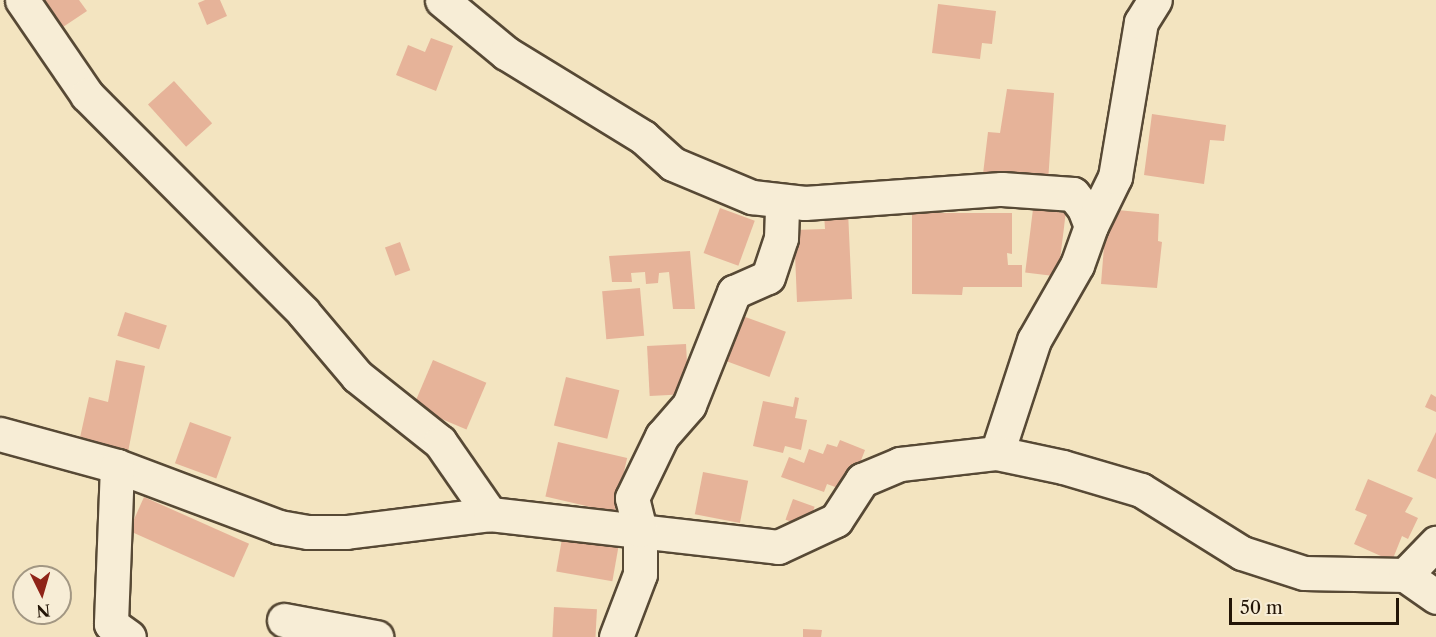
<!DOCTYPE html>
<style>
body{margin:0}
#map{position:relative;width:1436px;height:637px;overflow:hidden;background:#f3e4c0;font-family:"Libre Caslon Text",serif}
div>[style]{position:absolute}
.building>*{inset:0;background:#e6b399;transform-origin:0 0}
.roads{filter:drop-shadow(2px 0 #574935) drop-shadow(-2px 0 #574935) drop-shadow(0 2px #574935) drop-shadow(0 -2px #574935)}
.minor>*{height:33px;margin:-16.5px;padding:0 16.5px;transform-origin:16.5px;border-radius:16.5px;background:#f7edd6}
span{translate:-50% -50%;white-space:nowrap;text-align:center;line-height:1.15;-webkit-text-stroke:5px #f7edd6;paint-order:stroke}
.north{position:absolute;left:12px;top:565px;width:60px;height:60px;box-sizing:border-box;background:#f7edd6;border:2px solid #a29783;border-radius:50%;rotate:175deg;font-size:16px;font-weight:700;line-height:24px;text-align:center;color:#231507}
.north::after{content:'';display:block;margin:auto;width:21px;height:27px;background:#8f2418;clip-path:polygon(50% 0,100% 100%,50% 72%,0 100%)}
.scale{position:absolute;left:1229px;top:598px;width:170px;height:27px;box-sizing:border-box;border:3px solid #231507;border-top:0;padding-left:8px;font-size:18px;line-height:21px;white-space:nowrap;color:#231507;-webkit-text-stroke:4px #f7edd6;paint-order:stroke}
</style>
<div id="map">
<div class="building">
<i style="clip-path:polygon(36px 0,79px 0,87px 11px,57px 31px)"></i>
<i style="clip-path:polygon(205px 0,220px 0,227px 16px,207px 25px,198px 3px)"></i>
<i style="clip-path:polygon(938px 4px,996px 11px,992px 44px,982px 43px,980px 59px,932px 53px)"></i>
<i style="clip-path:polygon(431px 38px,453px 46px,436px 91px,396px 75px,408px 45px,425px 52px)"></i>
<i style="left:174px;top:81px;width:57px;height:35px;rotate:48deg"></i>
<i style="clip-path:polygon(1007px 89px,1054px 93px,1048px 182px,983px 174px,988px 132px,1000px 133px)"></i>
<i style="clip-path:polygon(1152px 114px,1226px 125px,1224px 141px,1210px 140px,1204px 184px,1144px 175px)"></i>
<i style="left:720px;top:208px;width:37px;height:48px;rotate:20deg"></i>
<i style="left:1033px;top:209px;width:33px;height:64px;rotate:7deg"></i>
<i style="clip-path:polygon(1107px 209px,1159px 214px,1158px 241px,1162px 242px,1157px 288px,1101px 284px)"></i>
<i style="clip-path:polygon(848px 211px,852px 299px,797px 302px,794px 230px,825px 229px,824px 214px)"></i>
<i style="clip-path:polygon(912px 213px,1012px 213px,1012px 254px,1007px 253px,1008px 265px,1022px 265px,1022px 287px,963px 287px,962px 295px,912px 294px)"></i>
<i style="left:400px;top:242px;width:30px;height:16px;rotate:70deg"></i>
<i style="clip-path:polygon(690px 251px,695px 309px,673px 309px,669px 272px,659px 273px,658px 283px,646px 284px,645px 272px,631px 273px,632px 282px,612px 282px,609px 256px)"></i>
<i style="left:640px;top:288px;width:48px;height:38px;rotate:85deg"></i>
<i style="left:125px;top:312px;width:44px;height:25px;rotate:18deg"></i>
<i style="left:737px;top:314px;width:52px;height:48px;rotate:20deg"></i>
<i style="left:686px;top:344px;width:50px;height:39px;rotate:87deg"></i>
<i style="clip-path:polygon(116px 360px,145px 366px,128px 452px,79px 442px,89px 397px,108px 402px)"></i>
<i style="left:433px;top:360px;width:58px;height:51px;rotate:23deg"></i>
<i style="left:566px;top:377px;width:55px;height:50px;rotate:14deg"></i>
<i style="clip-path:polygon(1431px 394px,1436px 397px,1436px 412px,1425px 407px)"></i>
<i style="clip-path:polygon(795px 397px,799px 398px,795px 418px,807px 420px,801px 450px,785px 446px,783px 453px,753px 446px,763px 401px,793px 407px)"></i>
<i style="left:190px;top:422px;width:44px;height:44px;rotate:20deg"></i>
<i style="clip-path:polygon(1436px 432px,1436px 479px,1417px 471px)"></i>
<i style="clip-path:polygon(840px 440px,865px 450px,849px 492px,827px 484px,824px 492px,781px 477px,789px 457px,804px 463px,809px 449px,823px 454px,827px 444px,837px 447px)"></i>
<i style="left:558px;top:442px;width:71px;height:56px;rotate:13deg"></i>
<i style="left:703px;top:472px;width:46px;height:43px;rotate:11deg"></i>
<i style="clip-path:polygon(1368px 479px,1413px 498px,1405px 512px,1418px 518px,1408px 539px,1402px 536px,1392px 561px,1354px 544px,1367px 515px,1355px 510px)"></i>
<i style="left:144px;top:497px;width:115px;height:37px;rotate:24deg"></i>
<i style="left:793px;top:499px;width:23px;height:22px;rotate:20deg"></i>
<i style="left:563px;top:533px;width:57px;height:39px;rotate:10deg"></i>
<i style="left:554px;top:607px;width:43px;height:30px;rotate:3deg"></i>
<i style="clip-path:polygon(803px 629px,822px 630px,821px 637px,803px 637px)"></i>
</div>
<div class="roads">
<div class="minor">
<i style="left:22px;top:0;width:115px;rotate:55.6deg"></i>
<i style="left:87px;top:95px;width:306px;rotate:45.1deg"></i>
<i style="left:303px;top:312px;width:84px;rotate:49.8deg"></i>
<i style="left:357px;top:376px;width:106px;rotate:38.5deg"></i>
<i style="left:440px;top:442px;width:88px;rotate:55.2deg"></i>
<i style="left:442px;top:0;width:83px;rotate:39.6deg"></i>
<i style="left:506px;top:53px;width:161px;rotate:31.5deg"></i>
<i style="left:643px;top:137px;width:40px;rotate:42deg"></i>
<i style="left:673px;top:164px;width:86px;rotate:22.7deg"></i>
<i style="left:752px;top:197px;width:53px;rotate:6.5deg"></i>
<i style="left:805px;top:203px;width:197px;rotate:-4.1deg"></i>
<i style="left:1002px;top:189px;width:71px;rotate:4deg"></i>
<i style="left:1073px;top:194px;width:18px;rotate:52deg"></i>
<i style="left:1084px;top:208px;width:19px;rotate:69deg"></i>
<i style="left:1091px;top:226px;width:41px;rotate:109.7deg"></i>
<i style="left:1077px;top:265px;width:86px;rotate:119.8deg"></i>
<i style="left:1034px;top:340px;width:119px;rotate:108.1deg"></i>
<i style="left:1091px;top:226px;width:55px;rotate:-63.9deg"></i>
<i style="left:1115px;top:177px;width:157px;rotate:-80.5deg"></i>
<i style="left:1141px;top:22px;width:26px;rotate:-58deg"></i>
<i style="left:0;top:434px;width:121px;rotate:15.3deg"></i>
<i style="left:117px;top:466px;width:173px;rotate:20.6deg"></i>
<i style="left:279px;top:527px;width:29px;rotate:10deg"></i>
<i style="left:308px;top:532px;width:38px"></i>
<i style="left:346px;top:532px;width:145px;rotate:-7.1deg"></i>
<i style="left:490px;top:514px;width:290px;rotate:6.5deg"></i>
<i style="left:778px;top:547px;width:64px;rotate:-25deg"></i>
<i style="left:836px;top:520px;width:48px;rotate:-57deg"></i>
<i style="left:862px;top:480px;width:41px;rotate:-22.8deg"></i>
<i style="left:900px;top:464px;width:98px;rotate:-6.5deg"></i>
<i style="left:997px;top:453px;width:67px;rotate:12deg"></i>
<i style="left:1063px;top:467px;width:81px;rotate:16.4deg"></i>
<i style="left:1141px;top:490px;width:119px;rotate:32deg"></i>
<i style="left:1242px;top:553px;width:65px;rotate:17.9deg"></i>
<i style="left:1304px;top:573px;width:101px;rotate:1.1deg"></i>
<i style="left:1405px;top:575px;width:38px;rotate:35deg"></i>
<i style="left:117px;top:466px;width:158px;rotate:92.2deg"></i>
<i style="left:111px;top:624px;width:22px;rotate:36deg"></i>
<i style="left:1405px;top:575px;width:45px;rotate:-45.9deg"></i>
<i style="left:284px;top:620px;width:94px;rotate:10.5deg"></i>
<i style="left:616px;top:637px;width:67px;rotate:-69.1deg"></i>
<i style="left:640px;top:574px;width:44px;rotate:-90deg"></i>
<i style="left:640px;top:530px;width:33px;rotate:-104deg"></i>
<i style="left:632px;top:498px;width:69px;rotate:-64.2deg"></i>
<i style="left:662px;top:436px;width:41px;rotate:-48.9deg"></i>
<i style="left:689px;top:405px;width:122px;rotate:-68.3deg"></i>
<i style="left:734px;top:292px;width:37px;rotate:-24deg"></i>
<i style="left:768px;top:277px;width:41px;rotate:-71.6deg"></i>
<i style="left:781px;top:238px;width:36px;rotate:-88deg"></i>
</div>
</div>
<div class="north">N</div>
<div class="scale">50 m</div>
</div>
